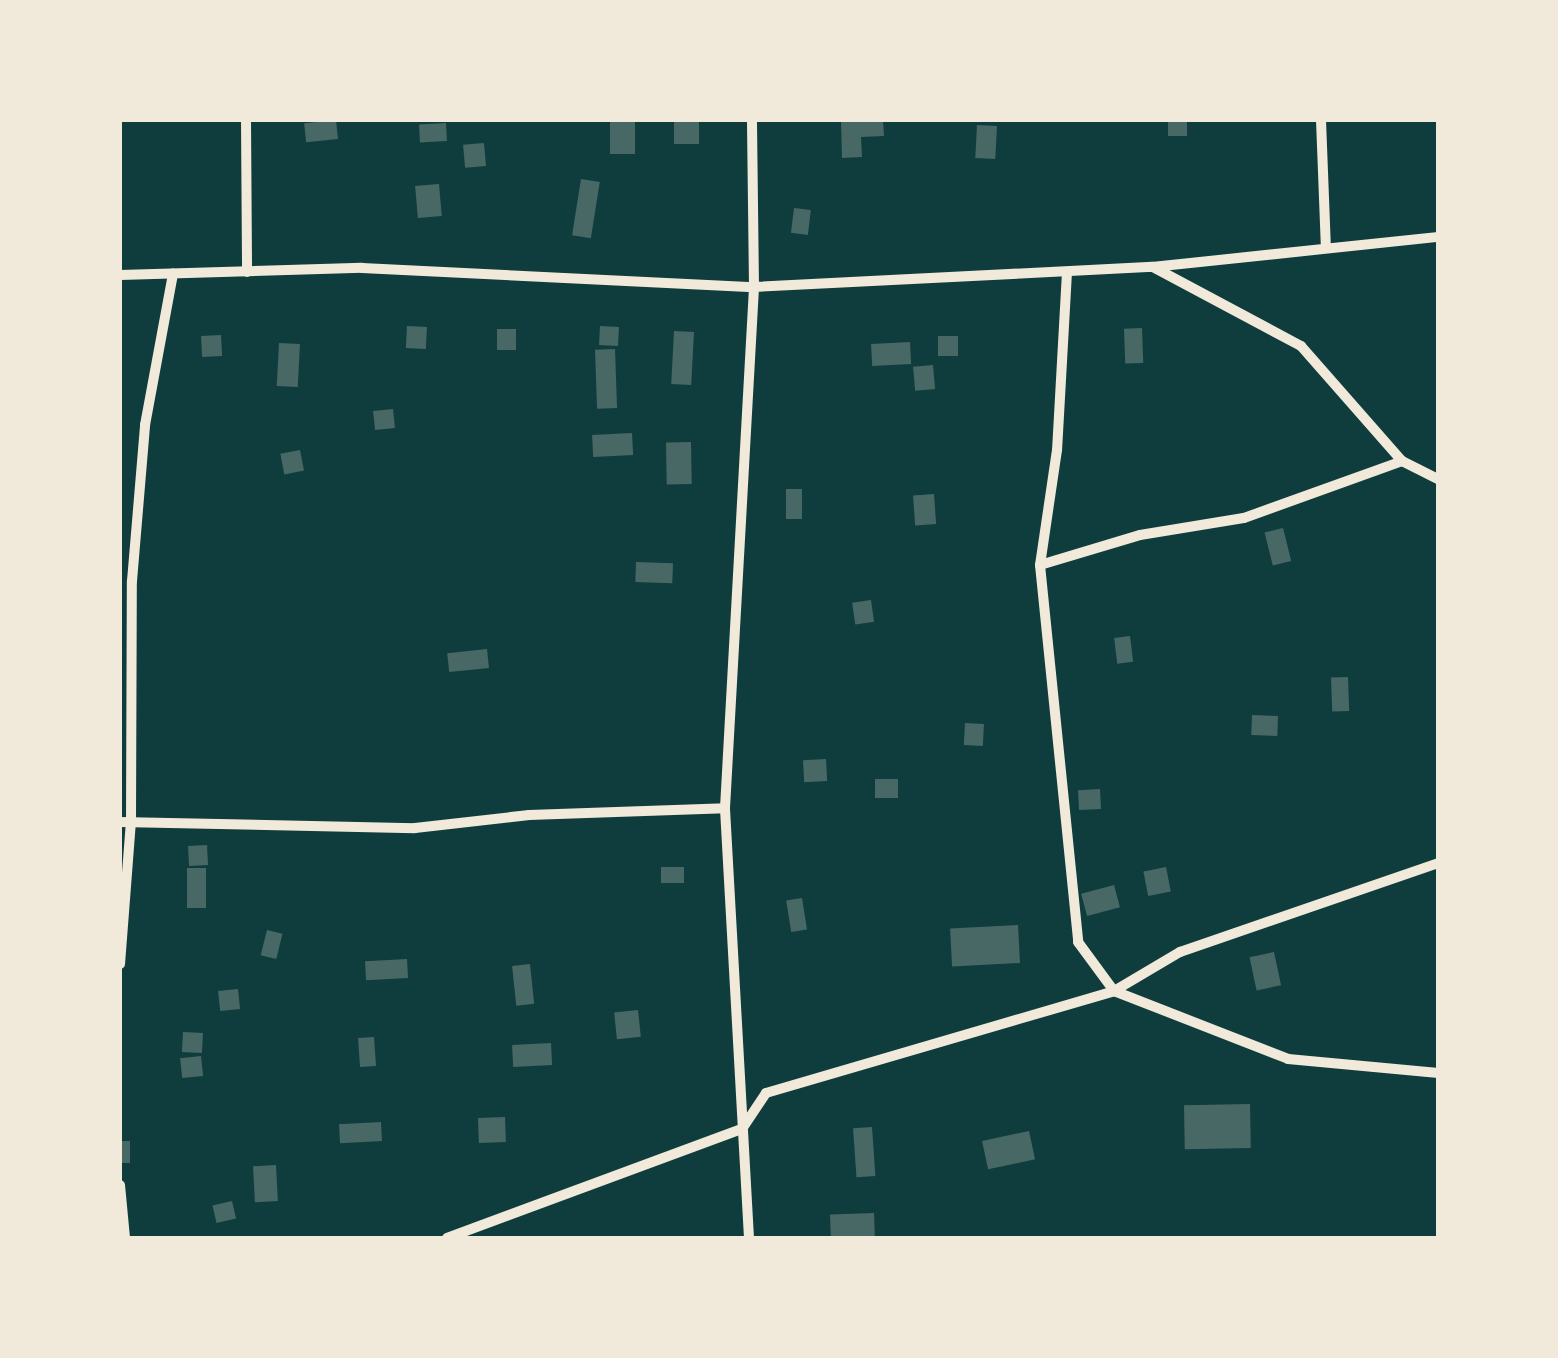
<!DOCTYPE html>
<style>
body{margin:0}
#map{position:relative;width:1558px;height:1358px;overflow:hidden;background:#0f3d3e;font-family:Ubuntu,sans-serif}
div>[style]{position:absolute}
.building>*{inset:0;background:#486865;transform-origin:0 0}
.minor>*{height:10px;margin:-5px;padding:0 5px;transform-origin:5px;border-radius:5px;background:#f1e9da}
span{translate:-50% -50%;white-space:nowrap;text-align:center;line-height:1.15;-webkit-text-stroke:8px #f1e9da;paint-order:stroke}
.frame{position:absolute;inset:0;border:122px solid #f1e9da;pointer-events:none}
</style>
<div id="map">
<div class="building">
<i style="left:336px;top:120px;width:19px;height:32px;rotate:84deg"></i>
<i style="left:610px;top:120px;width:25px;height:34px"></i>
<i style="left:674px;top:120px;width:25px;height:24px"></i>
<i style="clip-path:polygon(841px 120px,883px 120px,884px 136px,861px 137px,862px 157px,842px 158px)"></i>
<i style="left:1168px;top:120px;width:19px;height:16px"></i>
<i style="left:446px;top:123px;width:18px;height:27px;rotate:87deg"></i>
<i style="left:977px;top:125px;width:20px;height:33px;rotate:3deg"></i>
<i style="left:484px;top:143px;width:23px;height:21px;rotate:85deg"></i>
<i style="left:581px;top:179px;width:19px;height:57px;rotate:9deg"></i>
<i style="left:439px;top:184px;width:32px;height:24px;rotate:85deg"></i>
<i style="left:794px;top:208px;width:17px;height:25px;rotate:7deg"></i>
<i style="left:407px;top:326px;width:20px;height:22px;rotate:3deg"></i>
<i style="left:600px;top:326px;width:19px;height:19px;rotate:3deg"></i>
<i style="left:1142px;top:328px;width:35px;height:18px;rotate:88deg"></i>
<i style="left:497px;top:329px;width:19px;height:21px"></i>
<i style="left:674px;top:331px;width:20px;height:53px;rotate:3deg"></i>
<i style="left:221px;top:335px;width:21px;height:20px;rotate:87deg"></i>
<i style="left:938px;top:336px;width:20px;height:20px"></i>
<i style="left:910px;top:342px;width:22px;height:39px;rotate:87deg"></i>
<i style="left:279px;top:343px;width:21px;height:43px;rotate:3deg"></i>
<i style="left:615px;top:349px;width:59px;height:20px;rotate:88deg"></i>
<i style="left:933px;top:365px;width:24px;height:20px;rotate:85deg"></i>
<i style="left:393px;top:409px;width:19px;height:20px;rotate:84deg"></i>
<i style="left:632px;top:433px;width:22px;height:40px;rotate:87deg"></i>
<i style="left:691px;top:442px;width:42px;height:25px;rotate:89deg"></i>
<i style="left:300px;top:450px;width:21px;height:20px;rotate:79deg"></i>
<i style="left:786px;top:489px;width:16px;height:30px"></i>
<i style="left:934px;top:494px;width:30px;height:21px;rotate:86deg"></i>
<i style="left:1283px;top:528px;width:34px;height:19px;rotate:76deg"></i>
<i style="left:636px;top:562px;width:37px;height:20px;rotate:2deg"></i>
<i style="left:871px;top:600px;width:22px;height:19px;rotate:82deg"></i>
<i style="left:1130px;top:636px;width:26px;height:16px;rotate:83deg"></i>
<i style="left:487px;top:649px;width:19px;height:40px;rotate:84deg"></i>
<i style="left:1348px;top:677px;width:34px;height:17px;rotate:88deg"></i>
<i style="left:1252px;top:715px;width:26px;height:20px;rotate:2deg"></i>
<i style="left:965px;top:723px;width:19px;height:22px;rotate:3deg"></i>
<i style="left:826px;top:759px;width:22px;height:23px;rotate:87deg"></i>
<i style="left:875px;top:779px;width:23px;height:19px"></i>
<i style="left:1100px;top:789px;width:20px;height:22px;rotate:87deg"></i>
<i style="left:207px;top:845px;width:20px;height:19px;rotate:87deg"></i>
<i style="left:684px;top:867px;width:16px;height:23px;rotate:90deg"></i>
<i style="left:1166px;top:867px;width:25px;height:23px;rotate:79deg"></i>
<i style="left:187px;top:868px;width:19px;height:40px"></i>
<i style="left:1114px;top:885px;width:23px;height:34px;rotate:75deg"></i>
<i style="left:802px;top:898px;width:32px;height:16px;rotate:81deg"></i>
<i style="left:1018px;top:925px;width:38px;height:68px;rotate:87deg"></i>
<i style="left:267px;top:930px;width:16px;height:26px;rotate:14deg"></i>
<i style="left:1274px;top:952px;width:34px;height:25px;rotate:78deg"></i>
<i style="left:407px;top:959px;width:19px;height:42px;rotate:87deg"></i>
<i style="left:530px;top:964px;width:40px;height:18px;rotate:84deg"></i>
<i style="left:238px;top:989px;width:20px;height:20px;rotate:84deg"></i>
<i style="left:638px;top:1010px;width:27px;height:24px;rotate:84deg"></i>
<i style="left:183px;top:1032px;width:20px;height:20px;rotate:3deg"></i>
<i style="left:374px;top:1037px;width:29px;height:16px;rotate:86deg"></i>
<i style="left:551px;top:1043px;width:22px;height:39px;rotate:87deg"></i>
<i style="left:201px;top:1056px;width:20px;height:21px;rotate:84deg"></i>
<i style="left:1250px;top:1104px;width:44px;height:66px;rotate:89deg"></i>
<i style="left:505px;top:1117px;width:25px;height:27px;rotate:88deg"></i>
<i style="left:381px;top:1122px;width:19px;height:42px;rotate:87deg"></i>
<i style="left:872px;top:1127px;width:49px;height:19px;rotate:86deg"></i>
<i style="left:1029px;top:1131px;width:29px;height:48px;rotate:78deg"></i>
<i style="left:120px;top:1141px;width:10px;height:22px"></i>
<i style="left:276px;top:1165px;width:36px;height:23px;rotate:87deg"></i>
<i style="left:232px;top:1201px;width:18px;height:20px;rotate:77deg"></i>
<i style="left:874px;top:1213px;width:25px;height:44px;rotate:88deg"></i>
</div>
<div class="minor">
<i style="left:246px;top:120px;width:152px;rotate:89.6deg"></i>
<i style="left:1321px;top:120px;width:128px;rotate:87.8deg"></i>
<i style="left:1153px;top:267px;width:168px;rotate:28.1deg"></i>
<i style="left:1301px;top:346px;width:153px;rotate:48.7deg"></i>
<i style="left:1402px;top:461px;width:40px;rotate:26.6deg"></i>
<i style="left:1067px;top:272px;width:178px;rotate:93.2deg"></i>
<i style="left:1057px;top:450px;width:116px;rotate:98.4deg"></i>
<i style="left:1040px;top:565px;width:379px;rotate:84.2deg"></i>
<i style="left:1078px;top:942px;width:61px;rotate:53.7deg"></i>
<i style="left:1114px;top:991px;width:187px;rotate:21.3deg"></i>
<i style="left:1288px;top:1059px;width:151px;rotate:5.3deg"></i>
<i style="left:120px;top:275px;width:242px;rotate:-1.7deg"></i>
<i style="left:362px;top:268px;width:392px;rotate:2.8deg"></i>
<i style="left:754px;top:287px;width:399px;rotate:-2.9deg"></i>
<i style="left:1152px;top:267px;width:288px;rotate:-6deg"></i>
<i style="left:1040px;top:565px;width:104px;rotate:-16.7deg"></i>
<i style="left:1140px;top:535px;width:105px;rotate:-9.3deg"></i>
<i style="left:1244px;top:518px;width:168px;rotate:-19.8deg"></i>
<i style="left:120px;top:822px;width:295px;rotate:1.2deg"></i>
<i style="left:415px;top:828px;width:115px;rotate:-6.5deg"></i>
<i style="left:529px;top:815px;width:196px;rotate:-2deg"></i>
<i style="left:120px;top:964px;width:143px;rotate:-85.6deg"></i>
<i style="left:131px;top:821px;width:240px;rotate:-89.8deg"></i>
<i style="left:132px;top:581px;width:157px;rotate:-85.2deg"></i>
<i style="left:145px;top:425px;width:154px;rotate:-79.5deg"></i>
<i style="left:120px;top:1185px;width:53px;rotate:84.6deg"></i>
<i style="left:447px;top:1238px;width:314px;rotate:-20.3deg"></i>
<i style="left:742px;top:1129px;width:43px;rotate:-56.3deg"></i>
<i style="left:766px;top:1093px;width:363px;rotate:-16.3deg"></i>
<i style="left:1114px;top:991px;width:77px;rotate:-30.6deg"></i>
<i style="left:1180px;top:952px;width:273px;rotate:-19deg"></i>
<i style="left:749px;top:1238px;width:431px;rotate:-93.2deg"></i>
<i style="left:725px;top:808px;width:522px;rotate:-86.81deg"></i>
<i style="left:754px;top:287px;width:167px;rotate:-90.7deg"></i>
</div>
<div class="frame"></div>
</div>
